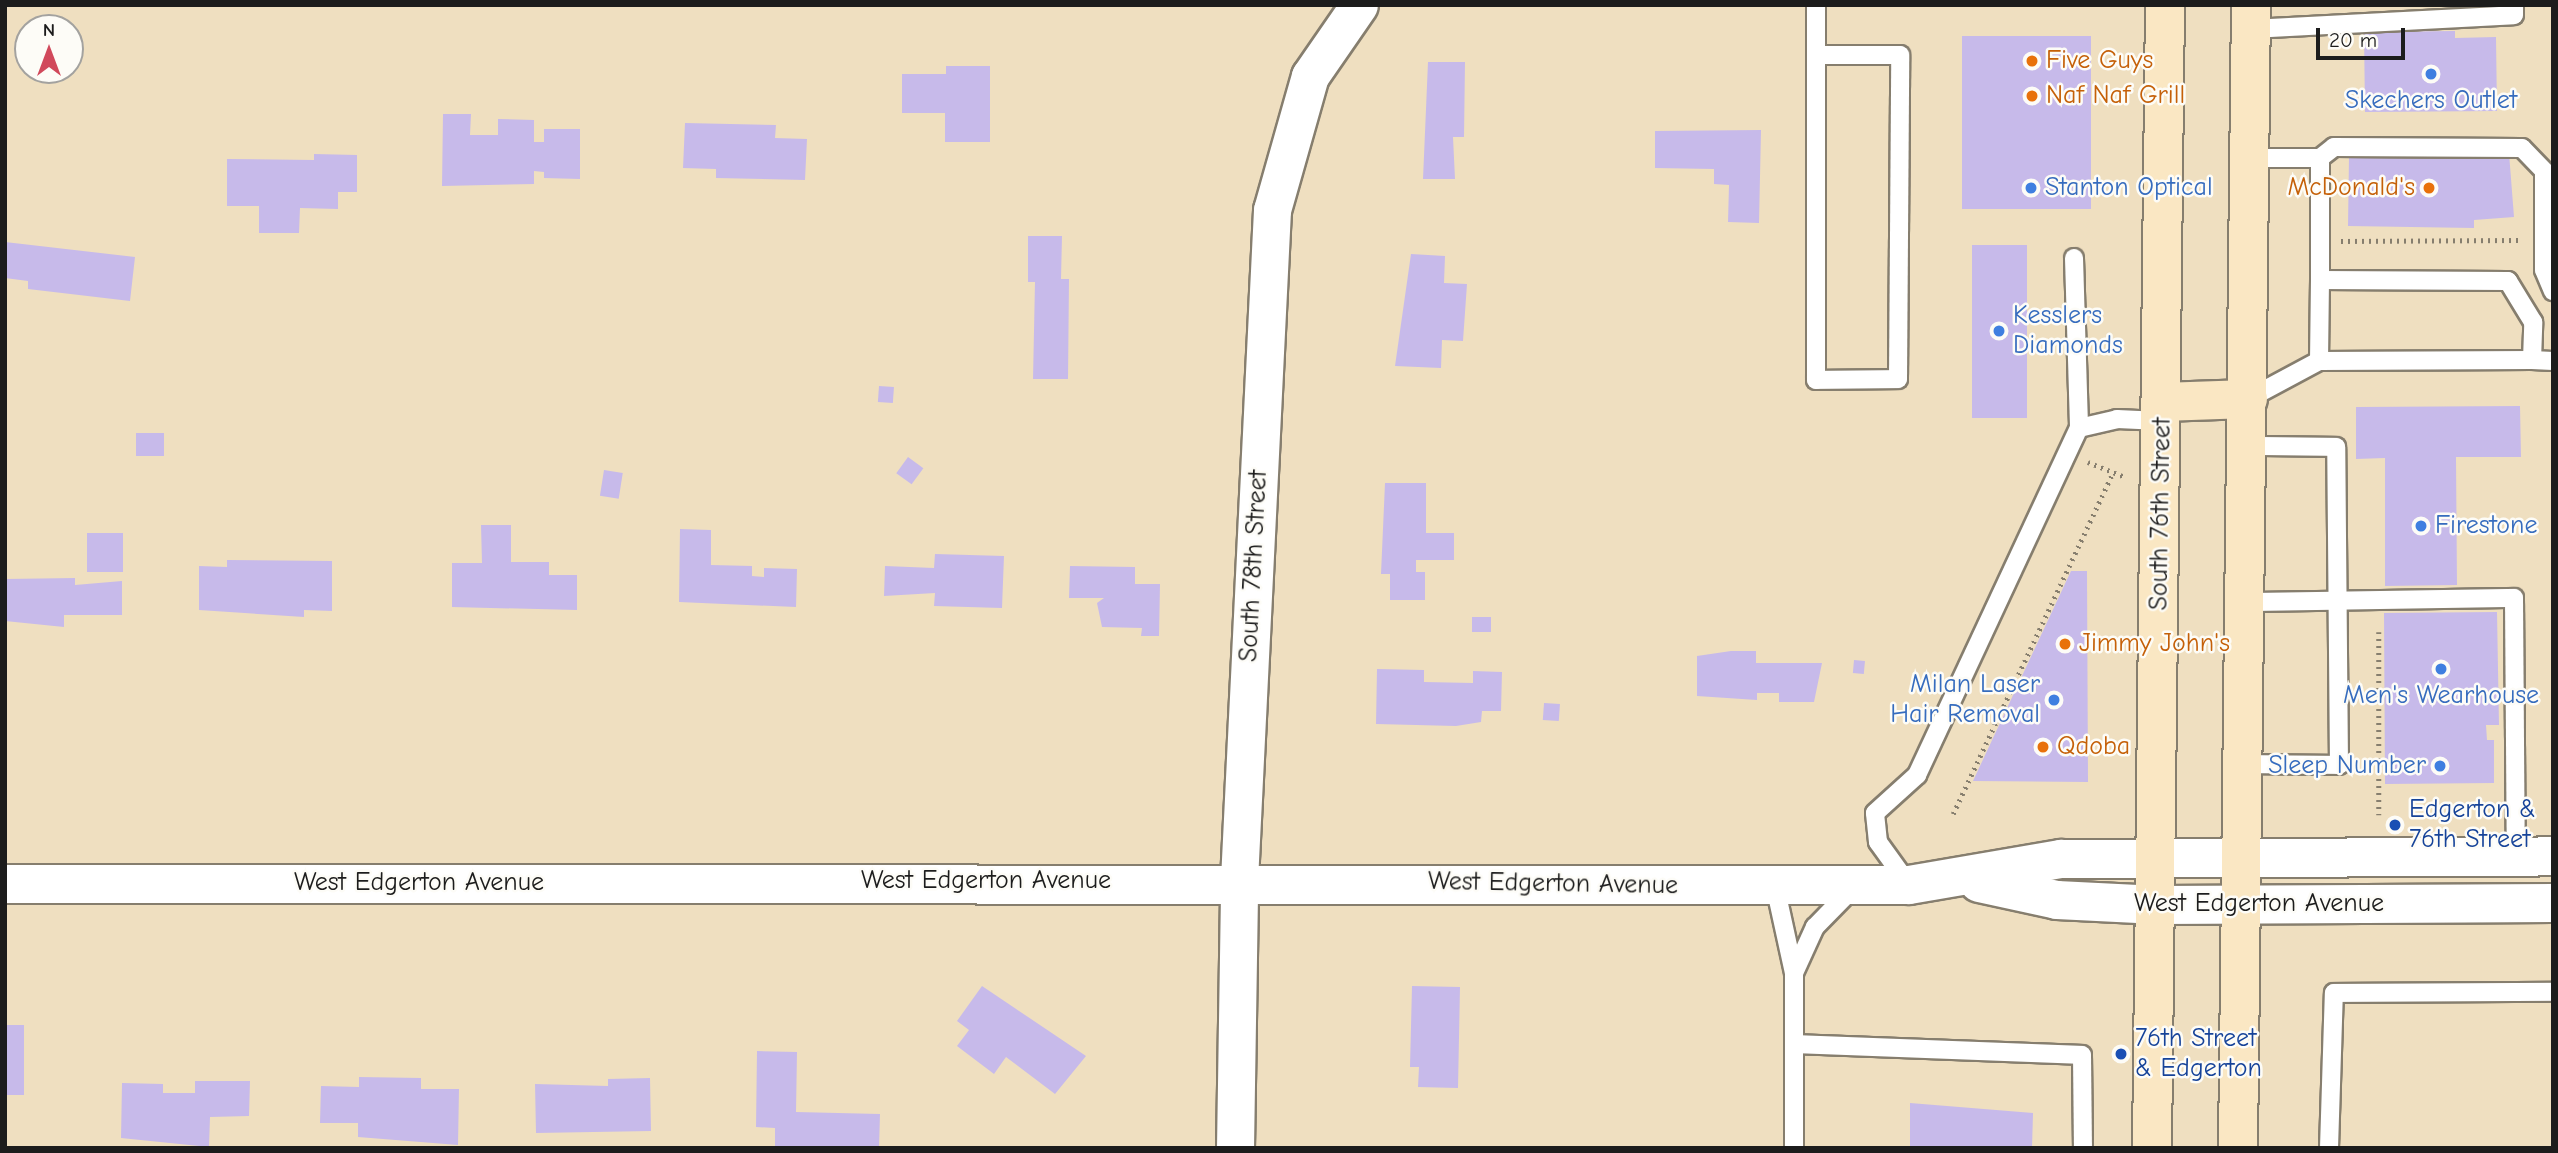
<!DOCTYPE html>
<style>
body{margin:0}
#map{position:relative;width:2558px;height:1153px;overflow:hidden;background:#efdfc0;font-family:"Comic Neue",sans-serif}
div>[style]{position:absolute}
.building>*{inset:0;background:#c7baea;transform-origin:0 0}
.path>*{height:4.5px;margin-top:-2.25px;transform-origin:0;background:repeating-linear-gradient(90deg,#867e6e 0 2px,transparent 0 7px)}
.roads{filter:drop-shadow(2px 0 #867e6e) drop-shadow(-2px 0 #867e6e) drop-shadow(0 2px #867e6e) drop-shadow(0 -2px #867e6e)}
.service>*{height:18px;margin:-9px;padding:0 9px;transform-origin:9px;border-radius:9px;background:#fff}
.minor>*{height:37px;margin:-18.5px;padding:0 18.5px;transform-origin:18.5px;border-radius:18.5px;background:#fff}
.tertiary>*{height:38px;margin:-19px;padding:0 19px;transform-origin:19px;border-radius:19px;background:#fff}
.secondary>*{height:38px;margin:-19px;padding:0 19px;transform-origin:19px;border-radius:19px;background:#fae7c3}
.dots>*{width:19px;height:19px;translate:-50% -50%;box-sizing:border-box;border:4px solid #fdfcf7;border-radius:50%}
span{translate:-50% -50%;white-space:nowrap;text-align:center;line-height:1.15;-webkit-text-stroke:5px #fdfcf7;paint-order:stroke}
.food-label{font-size:26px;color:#c56008}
.left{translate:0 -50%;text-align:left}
.right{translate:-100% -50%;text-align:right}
.shop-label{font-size:26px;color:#366cbe}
.street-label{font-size:26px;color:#1c1c1c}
.transit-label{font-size:26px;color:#164399}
.frame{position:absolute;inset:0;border:7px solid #1c1c1c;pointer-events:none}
.north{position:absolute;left:14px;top:14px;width:70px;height:70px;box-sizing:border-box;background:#fdfcf7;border:2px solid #a3a29f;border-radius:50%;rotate:0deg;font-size:19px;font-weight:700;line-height:28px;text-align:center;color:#1c1c1c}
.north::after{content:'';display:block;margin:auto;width:24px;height:32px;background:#d1495b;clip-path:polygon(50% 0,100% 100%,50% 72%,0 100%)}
.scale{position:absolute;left:2316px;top:28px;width:89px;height:32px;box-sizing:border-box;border:4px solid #1c1c1c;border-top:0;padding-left:9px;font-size:21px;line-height:24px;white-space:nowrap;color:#1c1c1c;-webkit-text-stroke:5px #fdfcf7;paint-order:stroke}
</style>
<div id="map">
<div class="building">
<i style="clip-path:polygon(2455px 31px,2455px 38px,2496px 37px,2497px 111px,2365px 112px,2364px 32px)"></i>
<i style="left:1962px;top:36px;width:129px;height:173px"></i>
<i style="clip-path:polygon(1428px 62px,1465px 62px,1464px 137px,1453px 137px,1455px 179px,1423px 179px)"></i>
<i style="clip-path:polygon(946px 66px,990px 66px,990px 142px,945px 142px,945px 113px,902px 113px,902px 74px,946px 74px)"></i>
<i style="clip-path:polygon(443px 114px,471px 114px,470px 135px,498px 135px,498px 119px,534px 120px,534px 142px,544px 142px,544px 129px,580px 129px,580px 179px,544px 178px,544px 172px,534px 171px,534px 184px,442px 186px)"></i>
<i style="clip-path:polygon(685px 123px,776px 125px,775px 138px,807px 139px,805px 180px,716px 178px,716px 169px,683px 168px)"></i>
<i style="clip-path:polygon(1761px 130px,1759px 223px,1728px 222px,1729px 185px,1714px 184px,1714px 169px,1655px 168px,1655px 131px)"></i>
<i style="clip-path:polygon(2412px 152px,2509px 153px,2514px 217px,2474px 220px,2474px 228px,2348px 226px,2349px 157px,2412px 158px)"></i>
<i style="clip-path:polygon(314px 154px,357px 155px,357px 192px,338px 192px,338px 209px,300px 208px,299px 233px,259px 233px,259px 206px,227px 206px,227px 159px,314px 160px)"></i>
<i style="clip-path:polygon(1028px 236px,1062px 236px,1061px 279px,1069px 279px,1068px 379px,1033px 379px,1035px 282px,1028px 282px)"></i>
<i style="clip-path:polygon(5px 242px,135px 257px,130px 301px,28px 289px,28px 281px,5px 278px)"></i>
<i style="left:1972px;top:245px;width:55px;height:173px"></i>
<i style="clip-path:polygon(1411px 254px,1445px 256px,1444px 283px,1467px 284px,1463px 341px,1442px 340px,1441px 368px,1395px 366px)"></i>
<i style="left:879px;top:386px;width:15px;height:16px;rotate:4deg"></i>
<i style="clip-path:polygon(2520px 406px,2521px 457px,2456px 457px,2457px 585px,2385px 586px,2385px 458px,2356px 459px,2356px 407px)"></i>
<i style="left:136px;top:433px;width:28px;height:23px"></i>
<i style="left:908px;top:457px;width:19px;height:20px;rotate:36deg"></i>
<i style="left:604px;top:470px;width:19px;height:26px;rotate:9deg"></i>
<i style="clip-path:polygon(1385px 483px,1426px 483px,1426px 533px,1454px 533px,1454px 560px,1416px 560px,1416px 572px,1425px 572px,1425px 600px,1390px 600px,1390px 574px,1381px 574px)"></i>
<i style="clip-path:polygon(481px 525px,511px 525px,511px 562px,549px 562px,549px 575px,577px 575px,577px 610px,452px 607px,452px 563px,482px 563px)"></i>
<i style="clip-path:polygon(680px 529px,711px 530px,711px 565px,752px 566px,752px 576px,764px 577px,764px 568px,797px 569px,796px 607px,679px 602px)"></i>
<i style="left:87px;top:533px;width:36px;height:39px"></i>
<i style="clip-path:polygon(935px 554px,1004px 556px,1002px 608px,934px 606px,935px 593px,884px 596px,885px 566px,934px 568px)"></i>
<i style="clip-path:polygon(227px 560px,332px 561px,332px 611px,304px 610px,304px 617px,199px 610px,199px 566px,227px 567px)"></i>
<i style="clip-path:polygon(1070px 566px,1135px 567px,1135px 584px,1160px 584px,1159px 636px,1141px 636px,1142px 628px,1102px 627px,1097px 603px,1104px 598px,1069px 598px)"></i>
<i style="clip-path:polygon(2071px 571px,2087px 571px,2088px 782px,1973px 781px)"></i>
<i style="clip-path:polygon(75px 578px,75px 585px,122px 581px,122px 615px,64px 615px,64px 627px,5px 621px,5px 579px)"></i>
<i style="clip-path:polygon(2497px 612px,2499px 725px,2486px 725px,2487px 740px,2494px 740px,2494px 783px,2385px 784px,2384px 613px)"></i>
<i style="left:1472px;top:617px;width:19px;height:15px"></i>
<i style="clip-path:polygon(1731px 651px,1756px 651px,1756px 663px,1822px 663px,1814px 702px,1779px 702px,1779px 693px,1757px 693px,1757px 700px,1697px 696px,1697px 656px)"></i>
<i style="left:1854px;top:660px;width:11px;height:13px;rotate:5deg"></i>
<i style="clip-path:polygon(1377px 669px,1424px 670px,1424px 682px,1473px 683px,1473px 671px,1502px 672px,1501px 711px,1482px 711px,1481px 722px,1456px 726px,1376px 724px)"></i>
<i style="left:1544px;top:703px;width:16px;height:17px;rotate:4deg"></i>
<i style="clip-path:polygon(982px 986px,1086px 1056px,1055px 1094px,1006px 1057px,994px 1074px,957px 1046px,969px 1030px,957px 1021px)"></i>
<i style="clip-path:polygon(1412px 986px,1460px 987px,1458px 1088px,1418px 1087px,1419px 1067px,1410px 1067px)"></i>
<i style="left:5px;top:1025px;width:19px;height:70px"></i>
<i style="clip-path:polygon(757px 1051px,797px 1052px,796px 1112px,880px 1114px,879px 1148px,775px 1148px,775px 1128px,756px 1127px)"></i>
<i style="clip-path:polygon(359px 1077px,421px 1078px,421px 1089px,459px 1089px,458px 1145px,358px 1137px,358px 1123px,320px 1123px,321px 1086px,359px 1087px)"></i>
<i style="clip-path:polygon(650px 1078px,651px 1131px,536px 1133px,535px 1084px,608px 1086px,608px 1079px)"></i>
<i style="clip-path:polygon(195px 1081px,250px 1081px,249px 1116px,210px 1117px,209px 1147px,121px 1138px,122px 1083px,163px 1084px,163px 1093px,195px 1093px)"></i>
<i style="clip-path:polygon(1910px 1103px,2033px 1113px,2032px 1148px,1910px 1148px)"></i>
</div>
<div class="path">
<i style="left:2341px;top:241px;width:178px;rotate:-0.3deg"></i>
<i style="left:2088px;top:462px;width:40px;rotate:22deg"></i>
<i style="left:2379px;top:632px;width:183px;rotate:90deg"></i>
<i style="left:1953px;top:814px;width:375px;rotate:-64.9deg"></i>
</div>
<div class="roads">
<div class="service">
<i style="left:1816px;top:5px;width:375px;rotate:90deg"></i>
<i style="left:1816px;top:380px;width:82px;rotate:-0.7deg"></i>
<i style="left:1898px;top:379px;width:324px;rotate:-89.6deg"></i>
<i style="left:1900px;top:55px;width:83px;rotate:180deg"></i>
<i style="left:2251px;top:29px;width:263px;rotate:-3deg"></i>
<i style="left:2514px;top:15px;width:10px;rotate:-90deg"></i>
<i style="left:2250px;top:158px;width:70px"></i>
<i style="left:2320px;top:158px;width:122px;rotate:90deg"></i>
<i style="left:2320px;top:158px;width:18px;rotate:-38deg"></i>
<i style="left:2334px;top:147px;width:188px;rotate:0.3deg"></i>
<i style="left:2522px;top:148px;width:32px;rotate:46deg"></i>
<i style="left:2544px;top:171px;width:99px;rotate:90deg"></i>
<i style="left:2544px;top:270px;width:23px;rotate:67deg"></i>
<i style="left:2074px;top:258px;width:170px;rotate:88.3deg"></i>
<i style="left:2532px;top:360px;width:21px;rotate:3deg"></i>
<i style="left:2248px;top:399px;width:81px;rotate:-28.2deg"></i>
<i style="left:2319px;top:361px;width:213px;rotate:-0.3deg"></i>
<i style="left:2532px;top:360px;width:38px;rotate:-88deg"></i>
<i style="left:2533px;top:322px;width:48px;rotate:-121.4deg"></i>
<i style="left:2508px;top:281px;width:188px;rotate:-179.7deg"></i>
<i style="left:2320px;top:280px;width:81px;rotate:90.7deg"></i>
<i style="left:2246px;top:602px;width:268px;rotate:-0.9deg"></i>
<i style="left:2514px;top:598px;width:258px;rotate:89.6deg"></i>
<i style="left:2245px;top:764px;width:94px;rotate:0.6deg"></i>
<i style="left:2339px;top:765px;width:318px;rotate:-90.5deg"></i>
<i style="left:2336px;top:447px;width:88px;rotate:-179.3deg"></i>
<i style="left:1909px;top:885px;width:53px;rotate:-125.8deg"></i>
<i style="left:1878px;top:842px;width:29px;rotate:-96deg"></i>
<i style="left:1875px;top:813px;width:57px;rotate:-42.1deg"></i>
<i style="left:1917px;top:775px;width:383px;rotate:-65deg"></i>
<i style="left:2079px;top:428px;width:39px;rotate:-13deg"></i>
<i style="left:2117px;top:419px;width:44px;rotate:2.6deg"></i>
<i style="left:1775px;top:886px;width:89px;rotate:77.7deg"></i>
<i style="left:1794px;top:973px;width:175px;rotate:90deg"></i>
<i style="left:1794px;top:973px;width:51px;rotate:-65.5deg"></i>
<i style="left:1815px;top:927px;width:54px;rotate:-45.7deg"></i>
<i style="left:1796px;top:1044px;width:286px;rotate:2.2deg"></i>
<i style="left:2082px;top:1055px;width:93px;rotate:89.4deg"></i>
<i style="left:2329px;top:1148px;width:155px;rotate:-88.2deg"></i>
<i style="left:2334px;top:993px;width:219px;rotate:-0.3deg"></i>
</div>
<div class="minor">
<i style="left:1235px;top:1148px;width:268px;rotate:-89.1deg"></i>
<i style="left:1239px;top:880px;width:671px;rotate:-87.18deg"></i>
<i style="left:1272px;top:210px;width:139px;rotate:-74.2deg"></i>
<i style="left:1310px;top:76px;width:86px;rotate:-55.4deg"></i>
</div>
<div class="tertiary">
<i style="left:1979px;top:883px;width:80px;rotate:12.3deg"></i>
<i style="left:2057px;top:900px;width:101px;rotate:2.8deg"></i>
<i style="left:2158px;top:905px;width:395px;rotate:-0.3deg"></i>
<i style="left:5px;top:884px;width:1904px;rotate:0.03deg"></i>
<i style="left:1909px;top:885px;width:154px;rotate:-9.7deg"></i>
<i style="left:2061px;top:859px;width:492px;rotate:-0.3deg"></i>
</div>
<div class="secondary">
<i style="left:2162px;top:402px;width:86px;rotate:-2deg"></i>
<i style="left:2152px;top:1148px;width:1143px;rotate:-89.35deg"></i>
<i style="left:2238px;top:1148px;width:1143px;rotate:-89.35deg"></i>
</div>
</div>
<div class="dots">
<i style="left:2032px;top:61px;background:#e8710a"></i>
<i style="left:2431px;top:74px;background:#3f7fe0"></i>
<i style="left:2032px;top:96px;background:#e8710a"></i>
<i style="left:2031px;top:188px;background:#3f7fe0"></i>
<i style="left:2429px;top:188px;background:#e8710a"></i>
<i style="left:1999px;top:331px;background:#3f7fe0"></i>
<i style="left:2421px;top:526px;background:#3f7fe0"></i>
<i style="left:2065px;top:644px;background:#e8710a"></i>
<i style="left:2441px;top:669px;background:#3f7fe0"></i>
<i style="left:2054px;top:700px;background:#3f7fe0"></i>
<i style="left:2043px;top:747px;background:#e8710a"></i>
<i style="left:2440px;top:766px;background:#3f7fe0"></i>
<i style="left:2395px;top:825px;background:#1a4fb4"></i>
<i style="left:2121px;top:1054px;background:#1a4fb4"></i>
</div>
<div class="food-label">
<span class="left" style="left:2046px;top:61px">Five Guys</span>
<span class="left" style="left:2046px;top:96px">Naf Naf Grill</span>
<span class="right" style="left:2415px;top:188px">McDonald's</span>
<span class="left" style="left:2079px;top:644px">Jimmy John's</span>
<span class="left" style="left:2057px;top:747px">Qdoba</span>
</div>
<div class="shop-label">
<span style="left:2431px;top:101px">Skechers Outlet</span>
<span class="left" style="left:2045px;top:188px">Stanton Optical</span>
<span class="left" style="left:2013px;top:331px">Kesslers<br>Diamonds</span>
<span class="left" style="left:2435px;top:526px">Firestone</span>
<span class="right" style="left:2040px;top:700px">Milan Laser<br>Hair Removal</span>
<span style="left:2441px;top:696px">Men's Wearhouse</span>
<span class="right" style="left:2426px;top:766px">Sleep Number</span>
</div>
<div class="street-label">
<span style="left:2161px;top:514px;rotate:-89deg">South 76th Street</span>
<span style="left:1254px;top:566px;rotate:-87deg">South 78th Street</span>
<span style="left:986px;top:881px">West Edgerton Avenue</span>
<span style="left:419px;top:883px">West Edgerton Avenue</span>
<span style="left:1553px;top:884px;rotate:1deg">West Edgerton Avenue</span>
<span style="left:2259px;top:904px">West Edgerton Avenue</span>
</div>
<div class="transit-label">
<span class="left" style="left:2409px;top:825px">Edgerton &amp;<br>76th Street</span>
<span class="left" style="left:2135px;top:1054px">76th Street<br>&amp; Edgerton</span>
</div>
<div class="frame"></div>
<div class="north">N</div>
<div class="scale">20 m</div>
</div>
